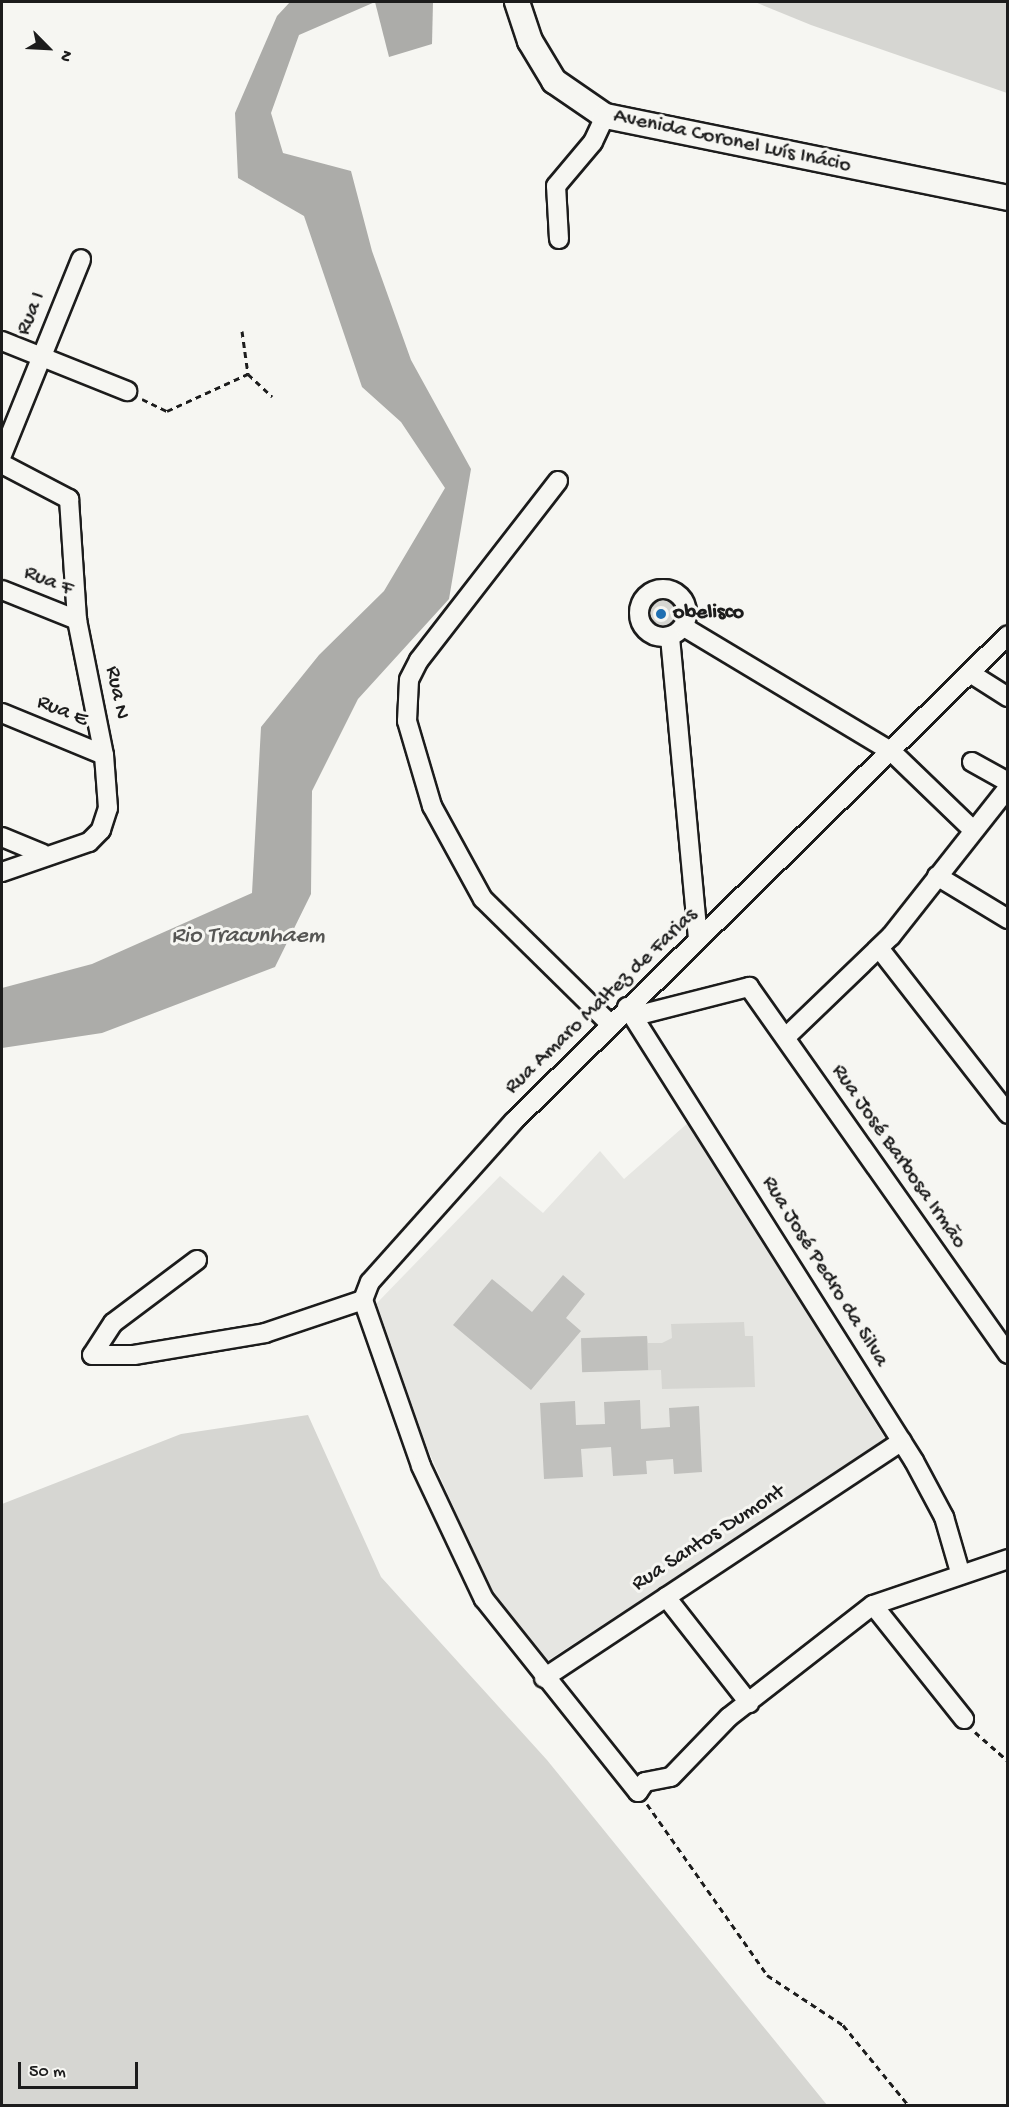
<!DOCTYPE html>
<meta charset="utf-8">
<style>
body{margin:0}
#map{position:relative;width:1009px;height:2107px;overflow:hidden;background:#f6f6f2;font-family:"Gochi Hand",sans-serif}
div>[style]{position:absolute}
.built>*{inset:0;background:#e6e6e2}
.green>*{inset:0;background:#d6d6d2}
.round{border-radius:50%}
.water>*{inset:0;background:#acaca9}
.building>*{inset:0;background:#c0c0bd;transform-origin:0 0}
.path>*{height:3px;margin-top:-1.5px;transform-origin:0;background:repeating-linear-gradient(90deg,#1c1c1c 0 6px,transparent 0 10.5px)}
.roads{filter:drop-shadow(2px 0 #1c1c1c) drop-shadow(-2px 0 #1c1c1c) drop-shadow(0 2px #1c1c1c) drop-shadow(0 -2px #1c1c1c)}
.minor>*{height:18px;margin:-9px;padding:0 9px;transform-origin:9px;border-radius:9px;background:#f6f6f2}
.minor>.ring{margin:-9px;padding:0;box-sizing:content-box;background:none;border:18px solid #f6f6f2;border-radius:50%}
.tertiary>*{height:24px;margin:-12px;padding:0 12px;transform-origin:12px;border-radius:12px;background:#f6f6f2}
.dots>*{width:16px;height:16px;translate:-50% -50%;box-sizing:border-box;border:3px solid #f6f6f2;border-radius:50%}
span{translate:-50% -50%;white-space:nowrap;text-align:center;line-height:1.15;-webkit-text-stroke:6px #f6f6f2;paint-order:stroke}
.street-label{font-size:22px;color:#1c1c1c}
.poi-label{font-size:22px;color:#1c1c1c;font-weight:700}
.left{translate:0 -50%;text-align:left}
.water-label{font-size:24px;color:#565654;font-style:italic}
.frame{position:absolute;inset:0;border:3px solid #1c1c1c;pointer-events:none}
.north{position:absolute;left:18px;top:18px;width:60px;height:60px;-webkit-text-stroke:4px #f6f6f2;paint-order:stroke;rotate:114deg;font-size:16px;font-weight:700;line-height:24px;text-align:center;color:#1c1c1c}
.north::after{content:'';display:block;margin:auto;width:21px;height:27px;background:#1c1c1c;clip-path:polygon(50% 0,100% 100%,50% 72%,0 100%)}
.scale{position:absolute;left:18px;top:2062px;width:120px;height:27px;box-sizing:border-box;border:3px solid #1c1c1c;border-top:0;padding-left:8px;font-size:18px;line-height:21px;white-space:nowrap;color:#1c1c1c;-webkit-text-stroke:4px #f6f6f2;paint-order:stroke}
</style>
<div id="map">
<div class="built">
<i style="clip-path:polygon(689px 1122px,886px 1440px,547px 1661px,491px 1591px,413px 1416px,376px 1304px,500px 1176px,543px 1213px,600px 1151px,624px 1179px)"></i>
</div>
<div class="green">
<i style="clip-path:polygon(755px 2px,1007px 2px,1007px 93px,811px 25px)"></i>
<i class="round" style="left:639px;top:589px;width:48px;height:48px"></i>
<i style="clip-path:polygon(744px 1322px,745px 1336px,753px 1336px,755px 1387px,662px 1389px,661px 1370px,582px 1372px,581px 1338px,647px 1336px,648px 1343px,662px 1343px,672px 1338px,671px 1324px)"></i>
<i style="clip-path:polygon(308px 1415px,381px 1577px,547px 1760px,827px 2105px,2px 2105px,2px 1504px,181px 1434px)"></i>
</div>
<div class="water">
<i style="clip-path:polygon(290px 2px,375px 2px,299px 35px,271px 113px,283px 153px,351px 171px,372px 251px,411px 360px,471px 469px,449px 599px,358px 699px,312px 791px,311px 894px,275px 967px,102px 1033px,2px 1048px,2px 988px,92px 964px,252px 893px,261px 727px,319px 655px,384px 591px,445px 488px,401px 422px,362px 387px,304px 216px,238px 178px,235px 113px,277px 16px)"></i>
<i style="clip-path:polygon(375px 2px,433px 2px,432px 44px,389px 57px)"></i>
</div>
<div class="building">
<i style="clip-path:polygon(563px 1275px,585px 1294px,566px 1318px,581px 1331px,531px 1390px,453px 1325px,492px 1279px,532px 1312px)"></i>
<i style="left:647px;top:1336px;width:34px;height:66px;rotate:88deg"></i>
<i style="clip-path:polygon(640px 1400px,641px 1429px,670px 1427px,669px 1408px,699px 1406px,702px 1472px,674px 1474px,673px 1459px,646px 1461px,647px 1474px,613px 1476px,611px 1447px,581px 1449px,583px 1477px,544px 1479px,540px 1403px,575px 1401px,576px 1425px,605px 1424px,604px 1402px)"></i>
</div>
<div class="path">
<i style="left:242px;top:331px;width:43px;rotate:82.1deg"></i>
<i style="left:248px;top:374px;width:33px;rotate:43deg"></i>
<i style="left:142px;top:399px;width:28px;rotate:26deg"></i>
<i style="left:167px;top:411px;width:89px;rotate:-24.6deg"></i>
<i style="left:975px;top:1732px;width:44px;rotate:41.3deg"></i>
<i style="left:647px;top:1804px;width:209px;rotate:54.9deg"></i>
<i style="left:767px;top:1975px;width:91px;rotate:33.3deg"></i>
<i style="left:843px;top:2025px;width:104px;rotate:50.8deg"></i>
</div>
<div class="roads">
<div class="minor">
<i style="left:559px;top:239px;width:53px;rotate:-93.2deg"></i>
<i style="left:556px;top:186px;width:57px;rotate:-49.9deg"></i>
<i style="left:593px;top:142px;width:29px;rotate:-65deg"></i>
<i style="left:2px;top:341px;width:135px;rotate:21.8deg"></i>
<i style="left:2px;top:455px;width:211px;rotate:-68deg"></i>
<i style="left:2px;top:464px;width:76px;rotate:27.6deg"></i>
<i style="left:69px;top:499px;width:121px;rotate:86.2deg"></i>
<i style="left:77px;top:620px;width:138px;rotate:78.7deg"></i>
<i style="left:104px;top:755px;width:53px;rotate:85.7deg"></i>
<i style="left:108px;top:808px;width:23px;rotate:108deg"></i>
<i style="left:101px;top:830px;width:17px;rotate:135deg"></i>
<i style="left:89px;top:842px;width:92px;rotate:161deg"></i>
<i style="left:558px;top:481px;width:227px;rotate:127.8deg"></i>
<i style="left:419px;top:660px;width:22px;rotate:117deg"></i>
<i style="left:409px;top:680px;width:41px;rotate:92.8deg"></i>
<i style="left:407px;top:721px;width:89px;rotate:73.6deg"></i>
<i style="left:432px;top:806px;width:106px;rotate:61.3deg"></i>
<i style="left:483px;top:899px;width:178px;rotate:44.5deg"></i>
<i class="ring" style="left:639px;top:589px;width:30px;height:30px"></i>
<i style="left:2px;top:590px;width:81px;rotate:21.8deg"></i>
<i style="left:684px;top:627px;width:243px;rotate:31deg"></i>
<i style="left:892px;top:752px;width:112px;rotate:43.9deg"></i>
<i style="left:670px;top:637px;width:303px;rotate:84.7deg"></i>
<i style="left:970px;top:673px;width:45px;rotate:32.3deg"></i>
<i style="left:2px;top:713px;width:110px;rotate:22.4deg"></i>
<i style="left:972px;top:762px;width:41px;rotate:29.1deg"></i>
<i style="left:2px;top:837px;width:44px;rotate:22.5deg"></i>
<i style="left:937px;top:876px;width:83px;rotate:31.2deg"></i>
<i style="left:879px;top:948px;width:210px;rotate:52.1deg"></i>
<i style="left:627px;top:1007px;width:537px;rotate:57.7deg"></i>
<i style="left:914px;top:1461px;width:64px;rotate:61.8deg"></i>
<i style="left:944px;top:1517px;width:57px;rotate:73.8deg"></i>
<i style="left:635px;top:1016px;width:118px;rotate:-14.3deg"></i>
<i style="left:749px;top:987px;width:449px;rotate:54.8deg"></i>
<i style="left:786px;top:1037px;width:146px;rotate:-43.9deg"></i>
<i style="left:891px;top:936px;width:189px;rotate:-51.7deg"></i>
<i style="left:197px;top:1260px;width:105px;rotate:143.1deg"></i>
<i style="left:113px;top:1323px;width:38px;rotate:123deg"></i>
<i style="left:92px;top:1355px;width:42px"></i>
<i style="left:134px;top:1355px;width:133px;rotate:-9.5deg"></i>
<i style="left:265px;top:1333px;width:103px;rotate:-18.6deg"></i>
<i style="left:363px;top:1300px;width:176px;rotate:70.7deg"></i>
<i style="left:421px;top:1466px;width:147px;rotate:64.7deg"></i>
<i style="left:484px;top:1599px;width:247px;rotate:51.4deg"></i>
<i style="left:638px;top:1792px;width:12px;rotate:-55deg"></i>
<i style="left:645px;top:1782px;width:26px;rotate:-11deg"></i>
<i style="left:671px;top:1777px;width:83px;rotate:-46deg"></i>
<i style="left:729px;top:1717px;width:182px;rotate:-37.9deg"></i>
<i style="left:873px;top:1605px;width:143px;rotate:-18.8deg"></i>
<i style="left:363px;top:1300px;width:19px;rotate:-69deg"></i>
<i style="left:370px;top:1282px;width:215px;rotate:-48.2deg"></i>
<i style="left:513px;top:1122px;width:694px;rotate:-44.53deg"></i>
<i style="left:666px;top:1597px;width:135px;rotate:51.9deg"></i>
<i style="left:873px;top:1605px;width:146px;rotate:51.4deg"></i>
<i style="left:544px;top:1678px;width:429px;rotate:-33.5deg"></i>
</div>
<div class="tertiary">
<i style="left:517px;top:2px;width:41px;rotate:71.6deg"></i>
<i style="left:530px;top:41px;width:47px;rotate:59deg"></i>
<i style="left:554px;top:81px;width:62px;rotate:34.5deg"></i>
<i style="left:605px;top:116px;width:411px;rotate:11.5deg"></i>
</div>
</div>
<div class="dots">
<i style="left:661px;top:614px;background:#1f6fb2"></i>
</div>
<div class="street-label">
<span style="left:732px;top:142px;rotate:12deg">Avenida Coronel Luís Inácio</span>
<span style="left:32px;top:314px;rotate:-68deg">Rua I</span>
<span style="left:48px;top:582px;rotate:21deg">Rua F</span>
<span style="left:116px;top:693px;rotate:79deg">Rua N</span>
<span style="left:62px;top:712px;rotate:22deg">Rua E</span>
<span style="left:602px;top:1002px;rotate:-44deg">Rua Amaro Maltez de Farias</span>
<span style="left:898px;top:1157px;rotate:55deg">Rua José Barbosa Irmão</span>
<span style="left:824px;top:1272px;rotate:58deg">Rua José Pedro da Silva</span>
<span style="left:709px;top:1539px;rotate:-33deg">Rua Santos Dumont</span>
</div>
<div class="poi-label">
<span class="left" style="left:673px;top:614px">obelisco</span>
</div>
<div class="water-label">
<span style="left:248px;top:937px">Rio Tracunhaem</span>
</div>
<div class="frame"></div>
<div class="north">N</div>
<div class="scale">50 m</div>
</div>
